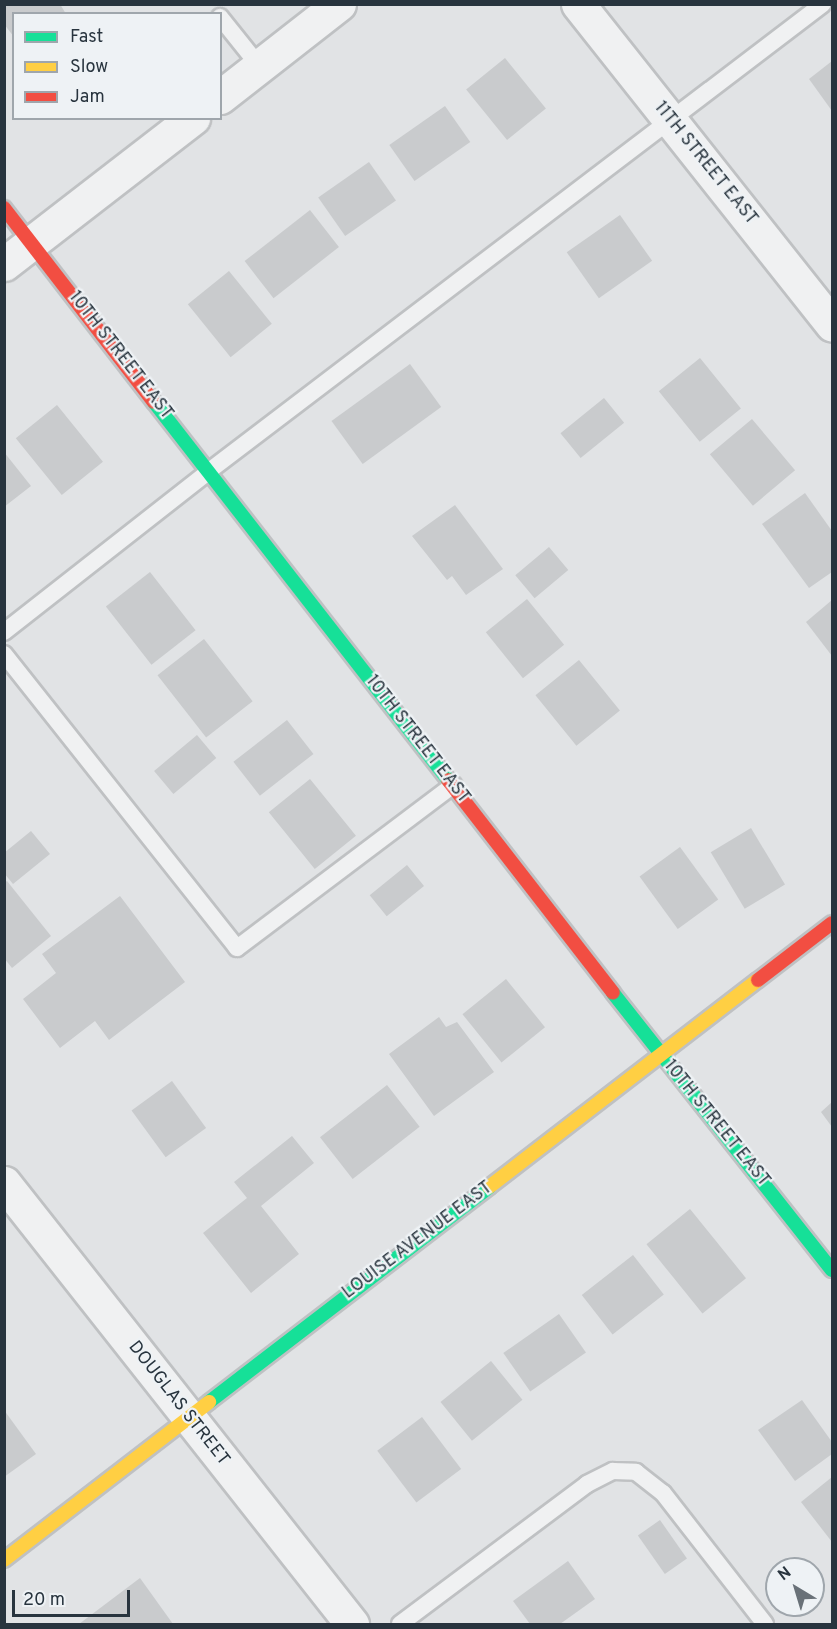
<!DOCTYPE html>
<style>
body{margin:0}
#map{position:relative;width:837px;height:1629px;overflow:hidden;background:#e1e3e5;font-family:Overpass,sans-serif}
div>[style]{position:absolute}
.building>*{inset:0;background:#c9cbcd;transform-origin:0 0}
.roads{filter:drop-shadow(2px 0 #bfc1c3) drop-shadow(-2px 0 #bfc1c3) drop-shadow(0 2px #bfc1c3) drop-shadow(0 -2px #bfc1c3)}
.lane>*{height:16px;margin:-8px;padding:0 8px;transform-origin:8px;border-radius:8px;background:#f0f1f2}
.street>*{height:33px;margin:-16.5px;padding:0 16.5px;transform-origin:16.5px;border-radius:16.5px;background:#f0f1f2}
.fast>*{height:14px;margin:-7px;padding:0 7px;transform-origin:7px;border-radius:7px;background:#16e098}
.slow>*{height:14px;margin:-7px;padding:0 7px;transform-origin:7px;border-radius:7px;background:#ffcf43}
.jam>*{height:14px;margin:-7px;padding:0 7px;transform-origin:7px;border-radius:7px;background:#f24e42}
span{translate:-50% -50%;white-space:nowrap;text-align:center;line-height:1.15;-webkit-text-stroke:4.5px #eef2f5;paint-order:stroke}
.street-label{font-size:18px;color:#28343e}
.frame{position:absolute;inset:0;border:6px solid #28343e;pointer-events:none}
.legend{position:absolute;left:12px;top:12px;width:210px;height:108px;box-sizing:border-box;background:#eef2f5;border:2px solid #9fa6ac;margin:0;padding:8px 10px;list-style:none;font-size:18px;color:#28343e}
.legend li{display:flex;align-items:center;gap:12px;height:30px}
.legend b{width:30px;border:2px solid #9fa6ac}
.north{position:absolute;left:765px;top:1557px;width:60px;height:60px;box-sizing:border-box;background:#eef2f5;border:2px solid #9fa6ac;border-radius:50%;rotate:322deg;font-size:16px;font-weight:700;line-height:24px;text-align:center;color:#28343e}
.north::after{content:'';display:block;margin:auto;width:21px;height:27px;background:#697178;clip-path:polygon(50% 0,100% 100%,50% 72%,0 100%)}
.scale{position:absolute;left:12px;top:1590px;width:118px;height:27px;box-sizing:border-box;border:3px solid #28343e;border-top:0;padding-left:8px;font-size:18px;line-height:21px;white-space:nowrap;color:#28343e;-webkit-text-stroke:4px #eef2f5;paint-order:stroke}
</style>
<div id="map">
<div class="building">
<i style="clip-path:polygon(6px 4px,60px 4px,66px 14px,14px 14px,14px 37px,4px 24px)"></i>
<i style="left:505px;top:58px;width:65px;height:50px;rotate:51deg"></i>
<i style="clip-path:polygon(832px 61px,832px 111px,809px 79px)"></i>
<i style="left:445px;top:106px;width:44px;height:68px;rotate:55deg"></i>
<i style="left:369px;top:162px;width:47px;height:62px;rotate:55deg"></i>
<i style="left:310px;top:210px;width:47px;height:83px;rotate:52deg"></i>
<i style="left:620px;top:215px;width:56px;height:65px;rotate:55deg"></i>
<i style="left:229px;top:271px;width:68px;height:53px;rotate:51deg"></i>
<i style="left:700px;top:358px;width:65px;height:53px;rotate:51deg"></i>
<i style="left:410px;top:364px;width:53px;height:97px;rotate:54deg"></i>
<i style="left:604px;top:398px;width:32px;height:56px;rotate:51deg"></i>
<i style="left:57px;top:405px;width:73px;height:53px;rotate:51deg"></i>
<i style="left:752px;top:419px;width:67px;height:55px;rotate:50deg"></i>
<i style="clip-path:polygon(4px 452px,31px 486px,4px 507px)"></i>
<i style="clip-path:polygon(805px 493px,832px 531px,832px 572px,809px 588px,762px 524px)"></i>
<i style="clip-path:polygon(455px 505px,503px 569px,466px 595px,452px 576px,447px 580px,412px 536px)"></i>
<i style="left:549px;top:547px;width:30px;height:44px;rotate:50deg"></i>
<i style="left:150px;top:572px;width:74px;height:56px;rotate:52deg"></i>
<i style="left:527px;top:599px;width:59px;height:53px;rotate:51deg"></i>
<i style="clip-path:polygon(832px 600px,832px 656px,806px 622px)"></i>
<i style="left:204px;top:639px;width:79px;height:59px;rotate:52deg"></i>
<i style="left:579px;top:660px;width:65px;height:56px;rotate:51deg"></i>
<i style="left:287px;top:720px;width:43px;height:68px;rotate:52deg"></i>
<i style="left:197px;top:735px;width:30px;height:56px;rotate:50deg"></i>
<i style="left:310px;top:779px;width:73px;height:53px;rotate:51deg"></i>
<i style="left:751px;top:828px;width:66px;height:47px;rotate:59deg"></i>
<i style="clip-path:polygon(31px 831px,50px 854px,13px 884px,4px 873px,4px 853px)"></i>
<i style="left:680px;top:847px;width:65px;height:50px;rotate:54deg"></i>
<i style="left:407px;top:865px;width:27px;height:48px;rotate:51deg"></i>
<i style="clip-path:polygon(7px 881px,51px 936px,12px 968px,4px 958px,4px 883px)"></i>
<i style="clip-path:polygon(120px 896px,185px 982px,109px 1040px,95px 1021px,60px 1048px,23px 999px,56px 973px,42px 954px)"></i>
<i style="left:506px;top:979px;width:62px;height:56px;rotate:51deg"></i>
<i style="clip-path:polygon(439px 1017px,446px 1027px,457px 1022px,494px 1072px,434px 1116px,389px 1054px)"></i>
<i style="left:172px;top:1081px;width:58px;height:50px;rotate:54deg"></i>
<i style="left:387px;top:1085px;width:53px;height:85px;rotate:52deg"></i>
<i style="clip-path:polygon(832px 1102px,832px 1127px,821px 1112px)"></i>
<i style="clip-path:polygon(292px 1136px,314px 1163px,261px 1206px,299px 1254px,251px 1293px,203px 1233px,247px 1198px,234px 1182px)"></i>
<i style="left:690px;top:1209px;width:89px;height:56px;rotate:51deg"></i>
<i style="left:633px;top:1255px;width:50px;height:65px;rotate:52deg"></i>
<i style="left:559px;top:1314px;width:47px;height:68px;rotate:55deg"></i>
<i style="left:491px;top:1361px;width:50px;height:65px;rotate:51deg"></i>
<i style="clip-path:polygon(802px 1400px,832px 1442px,832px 1454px,795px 1481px,758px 1430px)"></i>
<i style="clip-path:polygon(4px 1410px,36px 1454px,4px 1477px)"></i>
<i style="left:422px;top:1417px;width:65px;height:56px;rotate:53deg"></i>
<i style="clip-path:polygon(832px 1477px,832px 1542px,801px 1502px)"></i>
<i style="left:660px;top:1520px;width:47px;height:27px;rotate:55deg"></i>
<i style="clip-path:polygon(568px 1561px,595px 1599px,560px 1624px,530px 1624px,513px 1601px)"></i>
<i style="clip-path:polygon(140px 1578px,173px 1624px,79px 1624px)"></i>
</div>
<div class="roads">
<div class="lane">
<i style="left:220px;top:17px;width:64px;rotate:51.3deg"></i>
<i style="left:4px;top:632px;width:261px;rotate:-38.1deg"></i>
<i style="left:209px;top:471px;width:771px;rotate:-37.26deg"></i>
<i style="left:4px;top:654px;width:375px;rotate:51.6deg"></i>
<i style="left:237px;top:948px;width:271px;rotate:-37deg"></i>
<i style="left:400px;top:1624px;width:234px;rotate:-36.8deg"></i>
<i style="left:587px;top:1484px;width:29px;rotate:-27deg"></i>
<i style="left:613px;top:1471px;width:23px;rotate:2deg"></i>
<i style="left:636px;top:1472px;width:34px;rotate:38deg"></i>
<i style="left:663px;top:1493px;width:166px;rotate:52.1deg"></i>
</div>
<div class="street">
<i style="left:578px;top:4px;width:409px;rotate:51.6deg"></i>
<i style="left:220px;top:97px;width:151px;rotate:-38deg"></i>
<i style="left:4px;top:264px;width:239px;rotate:-37.7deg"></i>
<i style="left:4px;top:1183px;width:562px;rotate:51.72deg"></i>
</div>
<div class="fast">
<i style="left:154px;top:402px;width:479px;rotate:52.1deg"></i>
<i style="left:613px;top:993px;width:353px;rotate:51.7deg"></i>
<i style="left:209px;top:1402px;width:353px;rotate:-37.5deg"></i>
</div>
<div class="slow">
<i style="left:489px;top:1187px;width:339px;rotate:-37.6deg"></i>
<i style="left:4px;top:1560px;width:259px;rotate:-37.6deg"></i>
</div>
<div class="jam">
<i style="left:4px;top:208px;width:245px;rotate:52.3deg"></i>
<i style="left:448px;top:780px;width:269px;rotate:52.2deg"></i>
<i style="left:758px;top:980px;width:93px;rotate:-37.6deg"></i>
</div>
</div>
<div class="street-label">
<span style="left:705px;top:164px;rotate:51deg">11TH STREET EAST</span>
<span style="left:120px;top:356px;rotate:52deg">10TH STREET EAST</span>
<span style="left:417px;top:740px;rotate:52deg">10TH STREET EAST</span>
<span style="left:716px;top:1124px;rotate:51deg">10TH STREET EAST</span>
<span style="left:418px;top:1241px;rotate:-37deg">LOUISE AVENUE EAST</span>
<span style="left:178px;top:1404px;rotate:52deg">DOUGLAS STREET</span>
</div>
<div class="frame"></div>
<ul class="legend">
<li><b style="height:8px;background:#16e098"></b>Fast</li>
<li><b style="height:8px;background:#ffcf43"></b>Slow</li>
<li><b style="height:8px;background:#f24e42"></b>Jam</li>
</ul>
<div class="north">N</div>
<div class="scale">20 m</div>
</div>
